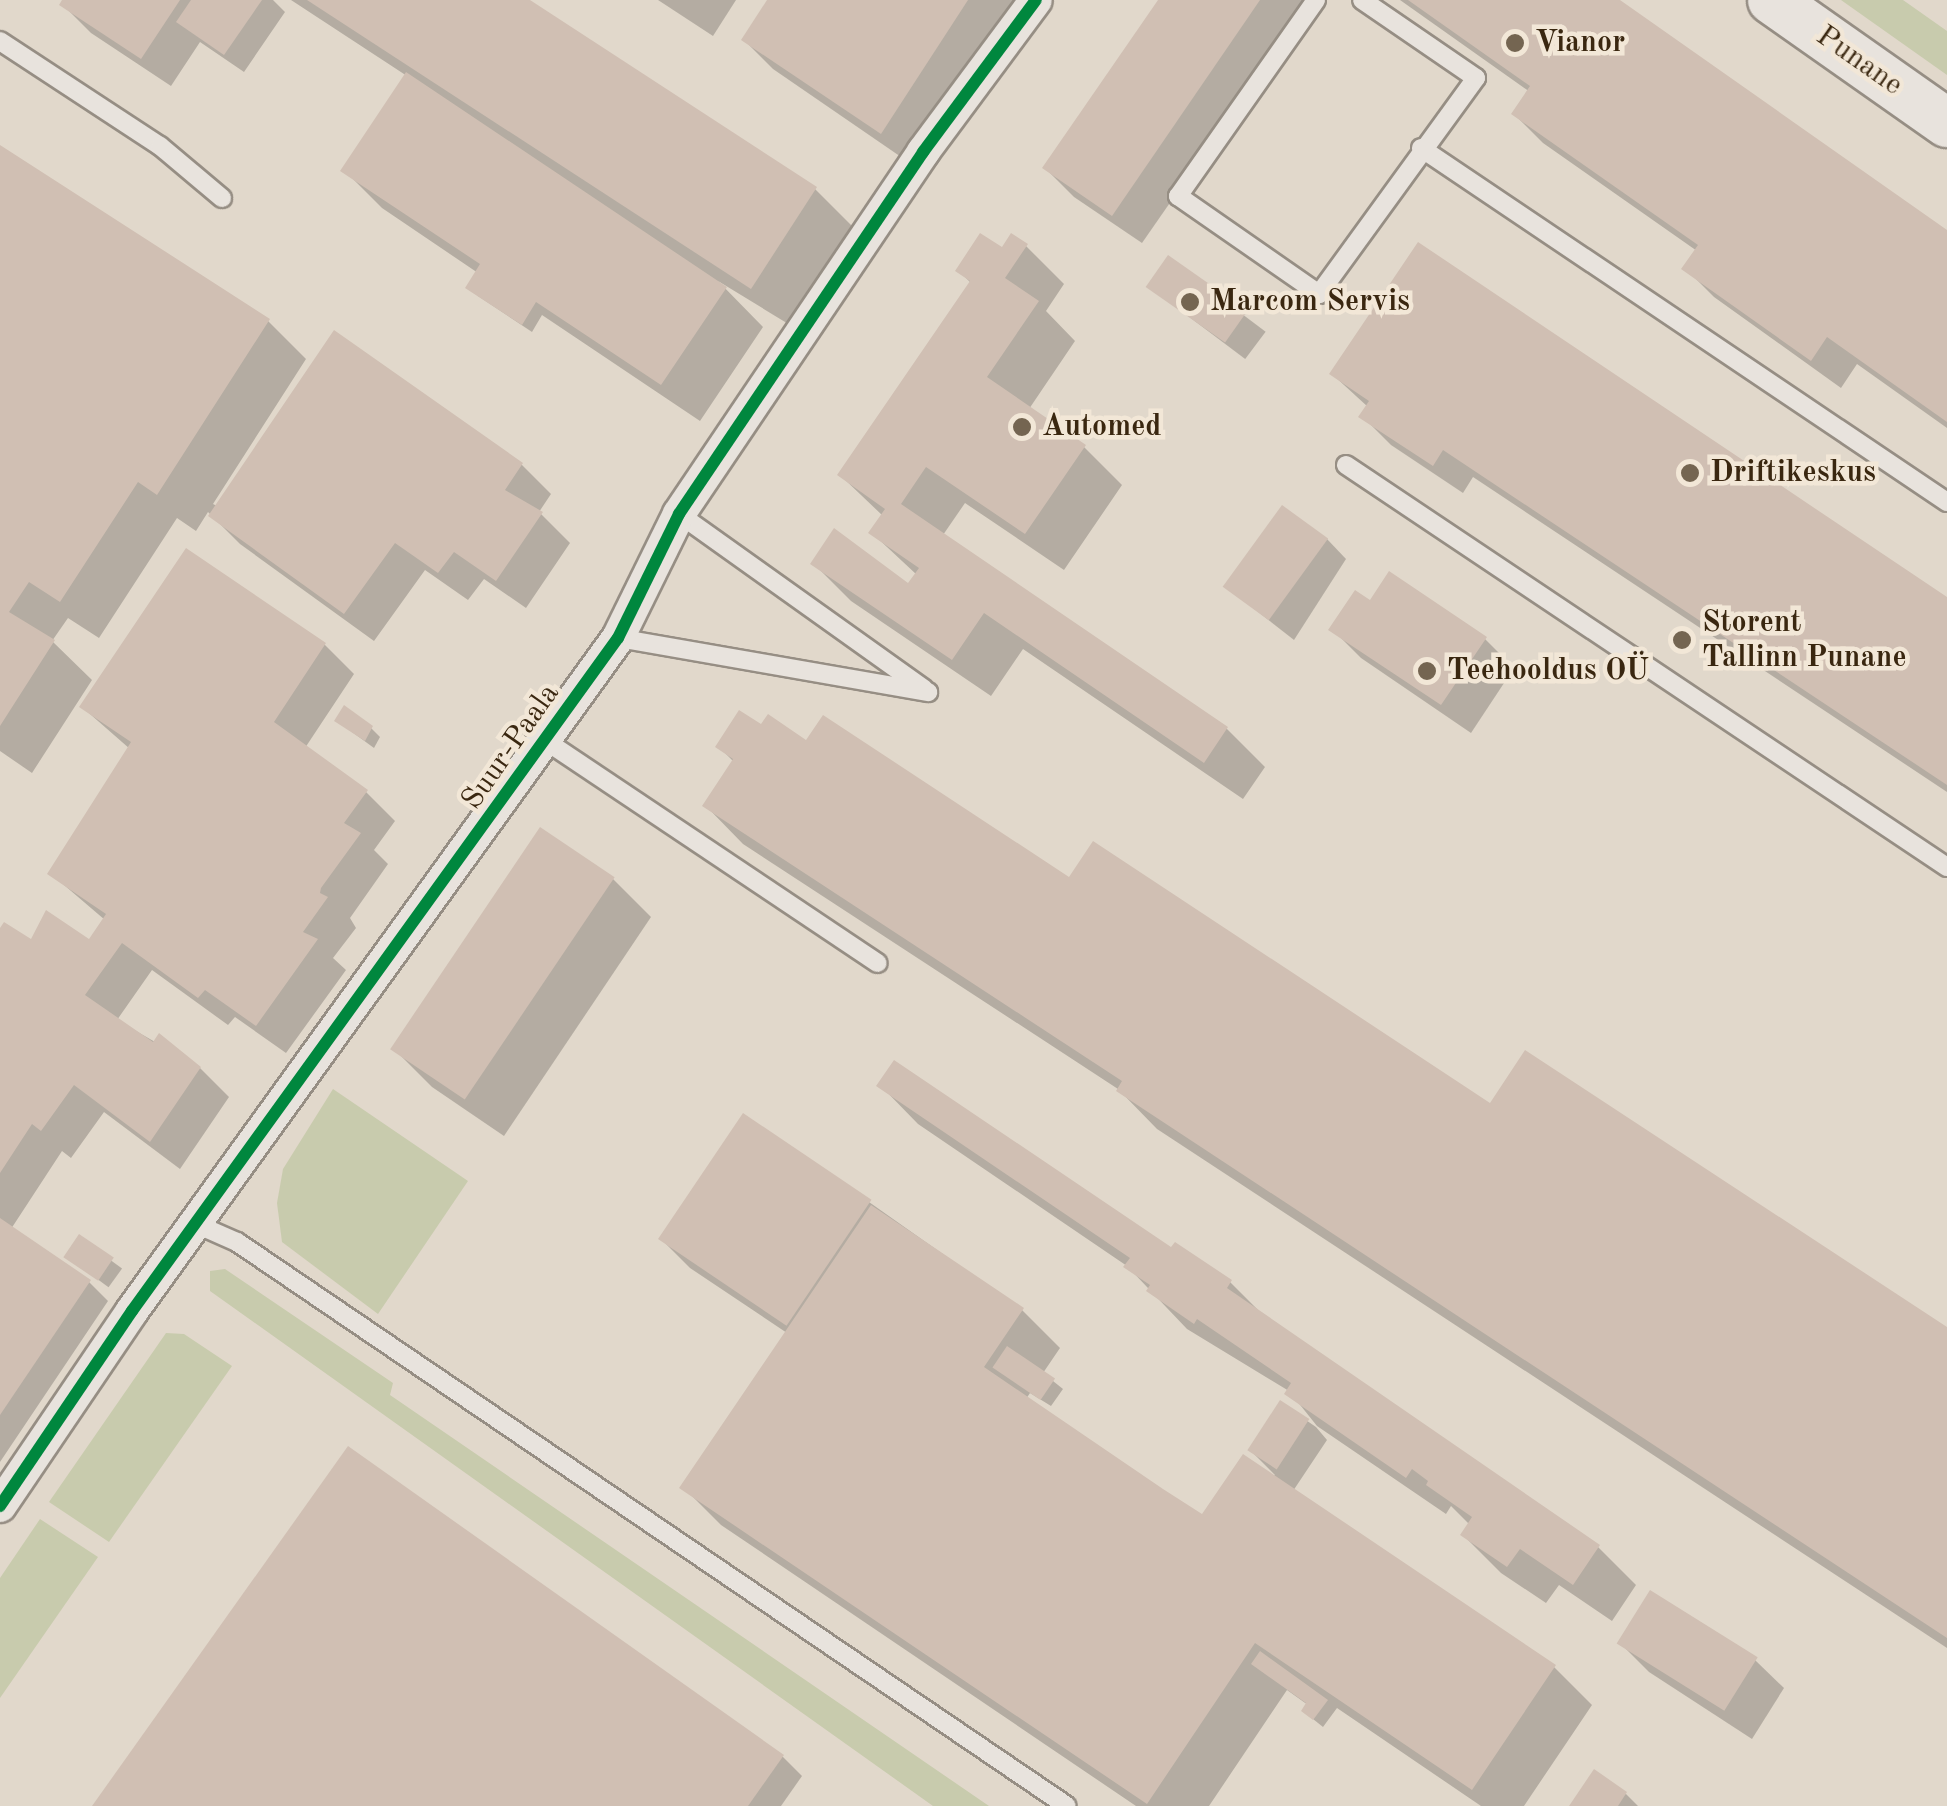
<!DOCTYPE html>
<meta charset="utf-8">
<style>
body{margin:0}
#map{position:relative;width:1947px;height:1806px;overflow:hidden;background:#e1d8cb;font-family:"Old Standard TT",serif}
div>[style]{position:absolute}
.green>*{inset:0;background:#c8cbad}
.shadow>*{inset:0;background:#0003;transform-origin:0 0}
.building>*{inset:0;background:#d0bfb3;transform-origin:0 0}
.roads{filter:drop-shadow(2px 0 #968e84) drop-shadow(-2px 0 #968e84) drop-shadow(0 2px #968e84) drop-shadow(0 -2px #968e84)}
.lane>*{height:18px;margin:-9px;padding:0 9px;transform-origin:9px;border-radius:9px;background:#e8e3dd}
.street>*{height:32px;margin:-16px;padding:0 16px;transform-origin:16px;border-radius:16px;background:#e8e3dd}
.secondary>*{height:48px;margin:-24px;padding:0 24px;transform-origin:24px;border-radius:24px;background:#e8e3dd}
.cycleway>*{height:12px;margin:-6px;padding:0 6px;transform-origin:6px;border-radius:6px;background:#00873e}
.dots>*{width:28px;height:28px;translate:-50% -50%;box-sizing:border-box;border:5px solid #f2e7d7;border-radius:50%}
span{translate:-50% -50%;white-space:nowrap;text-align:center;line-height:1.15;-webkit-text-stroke:9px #f2e7d7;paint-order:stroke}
.poi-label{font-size:30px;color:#3a2710;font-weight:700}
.left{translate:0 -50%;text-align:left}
.street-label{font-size:30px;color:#3a2710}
</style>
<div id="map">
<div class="green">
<i style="clip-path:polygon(1841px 0,1903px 0,1947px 31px,1947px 75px)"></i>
<i style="clip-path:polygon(333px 1089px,468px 1181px,378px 1314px,282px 1242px,277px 1203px,283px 1169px)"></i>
<i style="clip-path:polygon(225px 1269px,393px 1383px,390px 1395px,989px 1806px,933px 1806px,912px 1791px,210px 1291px,210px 1271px)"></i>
<i style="clip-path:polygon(166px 1333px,184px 1334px,232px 1366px,109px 1542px,49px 1502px)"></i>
<i style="clip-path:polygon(40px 1519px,98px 1557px,0 1698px,0 1578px)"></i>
</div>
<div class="shadow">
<i style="clip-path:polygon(65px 0,273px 0,285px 12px,244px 72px,200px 42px,171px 86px,91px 33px,62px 4px)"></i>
<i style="clip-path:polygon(291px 0,525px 0,815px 189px,853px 227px,790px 325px,718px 281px,763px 327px,700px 421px,542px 315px,532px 332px,478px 296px,469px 287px,478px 273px,382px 208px,344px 170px,407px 76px)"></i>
<i style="clip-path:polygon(658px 0,736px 0,713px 36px)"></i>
<i style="clip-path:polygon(770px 0,1030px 0,920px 170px,773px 69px,744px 40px)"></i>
<i style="clip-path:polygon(1161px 0,1311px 0,1142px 243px,1074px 197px,1045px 168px)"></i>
<i style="clip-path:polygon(1400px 0,1611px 0,1947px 235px,1947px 428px,1857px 364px,1841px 388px,1714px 297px,1685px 268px,1697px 251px,1543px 143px,1514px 114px,1530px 92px)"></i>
<i style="clip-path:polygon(0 147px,268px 321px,306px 359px,213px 504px,217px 506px,334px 333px,522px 465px,551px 494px,539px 512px,570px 543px,526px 608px,484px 579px,468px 600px,425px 570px,374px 641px,240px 544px,208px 512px,196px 531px,177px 518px,99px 638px,68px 618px,52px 641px,92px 680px,32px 773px,0 751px)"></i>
<i style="clip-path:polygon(1026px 246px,1064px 284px,1046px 311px,1075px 341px,1029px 409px,1084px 447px,1122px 485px,1064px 570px,965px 503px,943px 535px,1227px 729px,1265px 767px,1243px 799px,1023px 649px,991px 696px,851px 601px,813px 563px,909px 587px,917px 575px,872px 533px,883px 516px,840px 475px,971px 283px,958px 270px,1002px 250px)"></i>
<i style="left:1169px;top:259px;width:121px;height:34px;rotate:37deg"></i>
<i style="clip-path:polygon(1332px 374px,1947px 600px,1947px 792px,1473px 477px,1463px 493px,1391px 445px,1362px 416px,1368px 407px)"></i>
<i style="clip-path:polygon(1327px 539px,1346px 559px,1294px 640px,1229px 589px)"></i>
<i style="clip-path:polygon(187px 552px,325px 645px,354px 674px,305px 748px,366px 792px,395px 821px,374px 850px,388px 864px,350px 918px,356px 928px,333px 958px,346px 970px,286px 1053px,235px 1017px,228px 1025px,152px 970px,117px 1020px,200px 1068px,229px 1097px,180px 1169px,104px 1112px,71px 1158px,62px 1151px,11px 1229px,89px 1282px,108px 1301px,0 1462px,0 932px,32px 942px,90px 943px,105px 920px,50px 873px,130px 749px,82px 707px)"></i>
<i style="clip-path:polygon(1332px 629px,1485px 639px,1514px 668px,1471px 733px,1361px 658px)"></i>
<i style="clip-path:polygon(337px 721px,371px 728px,380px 737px,374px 748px)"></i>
<i style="clip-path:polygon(762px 727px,807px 744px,1070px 880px,1491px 1106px,1947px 1331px,1947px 1648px,1157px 1129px,1118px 1089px,743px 844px,705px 805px,734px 762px,718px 746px)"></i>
<i style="clip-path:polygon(613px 879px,651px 917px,504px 1136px,432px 1087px,394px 1049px)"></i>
<i style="clip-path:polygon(880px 1085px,1230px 1282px,1264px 1316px,1598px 1547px,1636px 1585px,1612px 1621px,1559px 1585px,1546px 1603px,1501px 1573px,1463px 1535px,1470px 1525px,1451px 1506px,1446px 1514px,1317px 1426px,1289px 1391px,1187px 1329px,1127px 1266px,918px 1124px)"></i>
<i style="clip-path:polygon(869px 1202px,1022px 1310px,1060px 1348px,1043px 1373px,1063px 1389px,1051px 1406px,1030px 1393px,1026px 1399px,1203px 1518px,1275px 1475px,1250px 1450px,1281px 1403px,1316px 1427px,1327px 1440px,1293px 1491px,1554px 1667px,1592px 1705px,1524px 1806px,1481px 1806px,1337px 1708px,1323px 1727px,1313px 1719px,1308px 1705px,1287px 1690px,1209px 1806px,1136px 1806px,721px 1525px,683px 1487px,787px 1333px,690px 1268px,661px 1239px)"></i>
<i style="left:80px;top:1238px;width:52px;height:23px;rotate:36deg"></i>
<i style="clip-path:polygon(349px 1449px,783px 1757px,802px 1776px,781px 1806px,95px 1806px)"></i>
<i style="clip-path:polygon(1620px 1643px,1755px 1660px,1784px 1688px,1752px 1739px,1649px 1672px)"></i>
<i style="clip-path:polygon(1626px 1794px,1638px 1806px,1572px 1806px)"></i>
</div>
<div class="building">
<i style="clip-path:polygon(62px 0,180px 0,141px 59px,59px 5px)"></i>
<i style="clip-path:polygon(191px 0,262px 0,224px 55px,176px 22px)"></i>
<i style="clip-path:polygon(307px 0,530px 0,817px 187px,751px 289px)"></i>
<i style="clip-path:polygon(767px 0,968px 0,881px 134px,741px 40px)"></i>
<i style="clip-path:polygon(1158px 0,1260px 0,1112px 216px,1042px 168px)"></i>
<i style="clip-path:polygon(1408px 0,1620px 0,1947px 230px,1947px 422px,1827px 337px,1811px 361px,1681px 269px,1698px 245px,1511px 114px,1530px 86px)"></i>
<i style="clip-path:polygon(406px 72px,727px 287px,661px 385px,536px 302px,522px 325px,465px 288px,480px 264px,340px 171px)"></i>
<i style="clip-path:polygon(0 145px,270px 319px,157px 495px,138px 482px,60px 602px,29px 582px,9px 612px,55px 640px,0 726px)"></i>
<i style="clip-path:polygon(980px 233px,1002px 247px,1011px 233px,1028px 244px,1005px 278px,1039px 301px,987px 377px,1086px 445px,1025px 534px,926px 467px,901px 504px,1228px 727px,1204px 763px,984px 613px,952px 660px,810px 564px,834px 528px,908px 583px,919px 568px,868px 533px,885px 509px,837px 475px,970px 281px,955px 271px)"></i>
<i style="clip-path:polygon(1418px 242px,1947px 597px,1947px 785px,1443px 450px,1433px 466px,1358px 417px,1369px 401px,1329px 374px)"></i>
<i style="left:1168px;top:255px;width:97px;height:39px;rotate:35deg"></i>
<i style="clip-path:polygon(334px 330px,523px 463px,505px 490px,543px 512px,496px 581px,454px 552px,438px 573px,395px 543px,344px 614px,208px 516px)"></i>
<i style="left:1282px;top:505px;width:57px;height:101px;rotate:36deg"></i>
<i style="clip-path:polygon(186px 548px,326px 643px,274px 722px,368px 790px,344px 823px,361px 833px,321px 888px,320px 893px,328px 897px,303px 932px,318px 939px,256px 1026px,205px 990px,198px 998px,122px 943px,85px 995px,153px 1042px,159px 1033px,201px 1067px,150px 1142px,74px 1085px,41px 1131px,32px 1124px,0 1173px,0 928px,4px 922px,31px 939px,46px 910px,89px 939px,106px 914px,47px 874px,131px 742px,79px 707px)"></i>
<i style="clip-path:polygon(1389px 571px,1487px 637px,1441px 705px,1328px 630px,1355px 590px,1370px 600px)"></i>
<i style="clip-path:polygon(344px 705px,373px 726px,365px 741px,334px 721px)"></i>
<i style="clip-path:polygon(739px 710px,761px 724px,768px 714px,806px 740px,823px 715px,1069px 877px,1093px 841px,1490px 1103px,1525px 1050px,1947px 1327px,1947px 1638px,1116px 1091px,1122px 1081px,702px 806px,733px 759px,715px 747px)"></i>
<i style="left:540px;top:827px;width:90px;height:268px;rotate:34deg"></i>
<i style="clip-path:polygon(894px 1060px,1171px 1247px,1175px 1242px,1232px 1280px,1227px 1288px,1600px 1545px,1573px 1585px,1520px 1549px,1507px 1567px,1460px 1535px,1472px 1517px,1426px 1485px,1428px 1481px,1412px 1469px,1406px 1478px,1284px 1394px,1291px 1383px,1197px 1319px,1194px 1324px,1146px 1291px,1150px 1285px,1123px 1267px,1130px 1258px,876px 1086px)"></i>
<i style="left:743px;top:1113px;width:155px;height:152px;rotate:34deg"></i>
<i style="clip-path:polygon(871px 1205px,1024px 1308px,984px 1367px,1163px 1489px,1202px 1514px,1243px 1454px,1556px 1665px,1472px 1790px,1255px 1643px,1147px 1804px,679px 1488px)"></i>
<i style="clip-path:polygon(0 1218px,91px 1280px,0 1415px)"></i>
<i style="left:79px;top:1234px;width:42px;height:28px;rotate:34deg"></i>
<i style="left:1007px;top:1346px;width:58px;height:26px;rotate:34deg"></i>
<i style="left:1280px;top:1400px;width:35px;height:60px;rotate:33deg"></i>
<i style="clip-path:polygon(348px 1446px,784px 1755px,748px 1806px,92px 1806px)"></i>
<i style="left:1650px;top:1590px;width:127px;height:63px;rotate:32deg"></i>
<i style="clip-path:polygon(1260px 1651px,1328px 1700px,1313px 1720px,1301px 1711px,1306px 1703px,1251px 1664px)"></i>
<i style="clip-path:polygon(1594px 1769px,1627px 1792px,1618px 1806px,1569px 1806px)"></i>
</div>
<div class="roads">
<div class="lane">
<i style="left:1316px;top:0;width:240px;rotate:125.1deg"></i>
<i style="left:1178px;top:196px;width:172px;rotate:34.8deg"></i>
<i style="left:1319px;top:294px;width:267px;rotate:-54deg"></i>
<i style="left:1476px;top:78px;width:138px;rotate:-145.6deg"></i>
<i style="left:0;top:41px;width:191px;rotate:33.3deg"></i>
<i style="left:160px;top:146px;width:81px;rotate:40deg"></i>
<i style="left:1421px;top:148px;width:634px;rotate:33.94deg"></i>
<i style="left:1346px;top:465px;width:723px;rotate:33.78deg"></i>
<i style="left:679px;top:514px;width:301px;rotate:35.5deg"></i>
<i style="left:618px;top:638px;width:315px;rotate:9.9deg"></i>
<i style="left:546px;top:741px;width:399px;rotate:33.8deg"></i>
<i style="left:196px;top:1224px;width:45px;rotate:23.7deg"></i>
<i style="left:237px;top:1242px;width:1003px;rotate:34.2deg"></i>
</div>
<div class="street">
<i style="left:0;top:1506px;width:235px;rotate:-55.9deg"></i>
<i style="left:132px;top:1311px;width:830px;rotate:-54.17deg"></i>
<i style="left:618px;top:638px;width:138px;rotate:-63.8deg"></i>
<i style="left:679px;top:514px;width:437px;rotate:-56deg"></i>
<i style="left:923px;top:152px;width:189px;rotate:-53.4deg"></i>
</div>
<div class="secondary">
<i style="left:1772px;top:0;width:214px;rotate:35.1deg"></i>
</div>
</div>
<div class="cycleway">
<i style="left:0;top:1506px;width:235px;rotate:-55.9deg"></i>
<i style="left:132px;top:1311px;width:830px;rotate:-54.17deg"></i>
<i style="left:618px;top:638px;width:138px;rotate:-63.8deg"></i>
<i style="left:679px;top:514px;width:437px;rotate:-56deg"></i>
<i style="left:923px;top:152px;width:189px;rotate:-53.4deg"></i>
</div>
<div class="dots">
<i style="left:1515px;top:43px;background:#746551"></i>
<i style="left:1190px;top:302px;background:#746551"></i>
<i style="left:1022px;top:427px;background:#746551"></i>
<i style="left:1690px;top:473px;background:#746551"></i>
<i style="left:1682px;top:640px;background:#746551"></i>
<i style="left:1427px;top:671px;background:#746551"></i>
</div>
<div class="poi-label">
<span class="left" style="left:1535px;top:43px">Vianor</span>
<span class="left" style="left:1210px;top:302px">Marcom Servis</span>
<span class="left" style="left:1042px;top:427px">Automed</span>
<span class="left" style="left:1710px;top:473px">Driftikeskus</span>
<span class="left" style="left:1702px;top:640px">Storent<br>Tallinn Punane</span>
<span class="left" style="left:1447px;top:671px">Teehooldus OÜ</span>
</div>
<div class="street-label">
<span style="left:1859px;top:61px;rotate:35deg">Punane</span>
<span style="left:511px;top:747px;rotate:-55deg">Suur-Paala</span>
</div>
</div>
